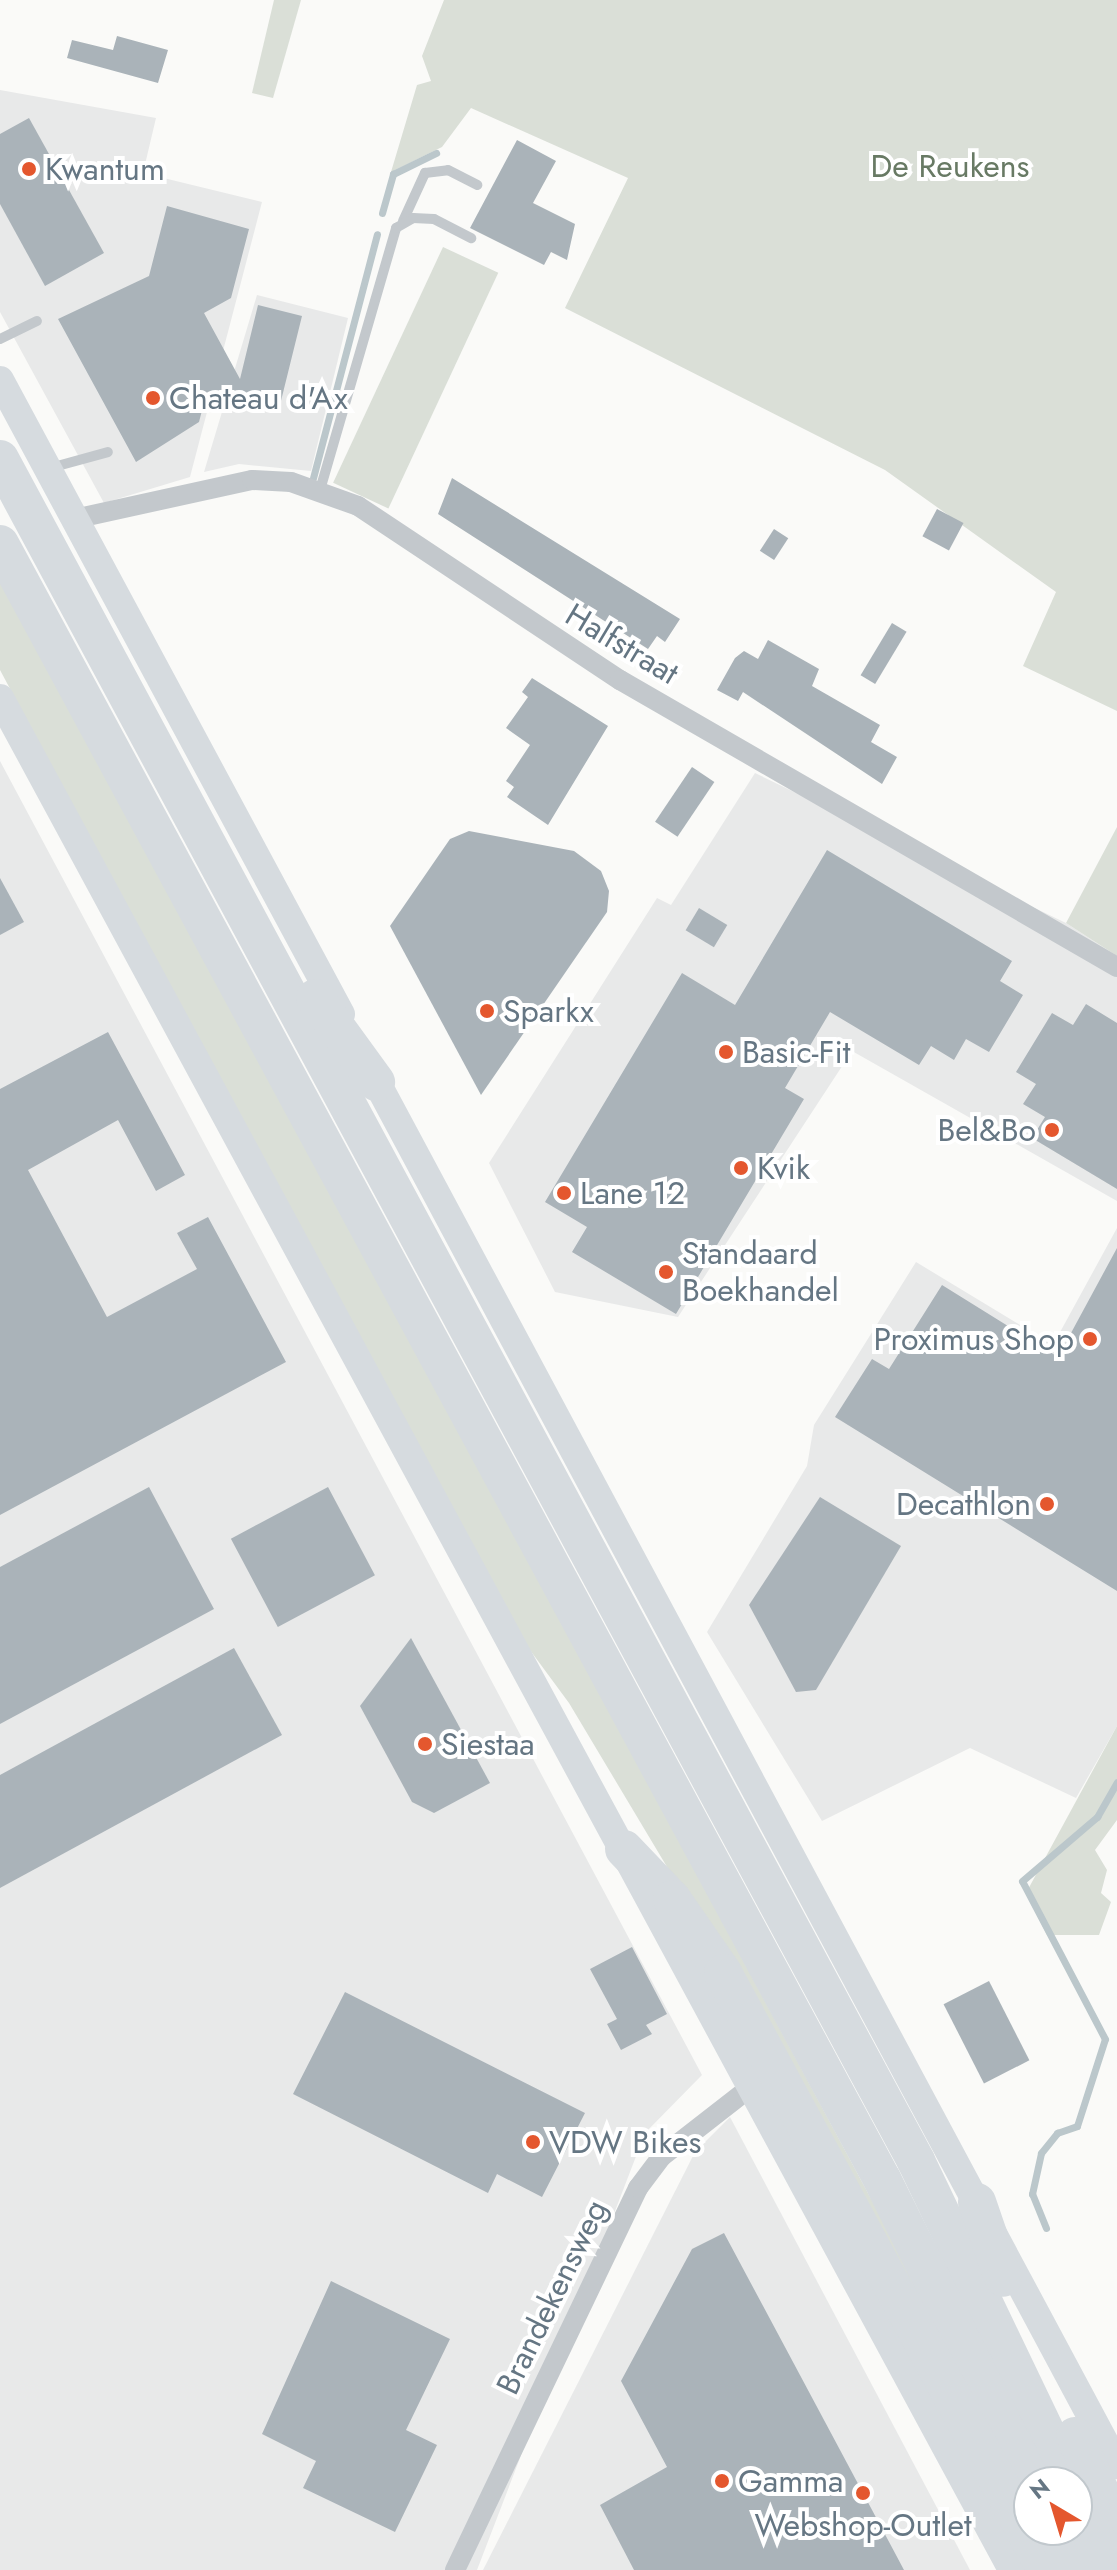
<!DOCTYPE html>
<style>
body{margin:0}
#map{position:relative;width:1117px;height:2570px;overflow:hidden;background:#fafaf8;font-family:Jost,sans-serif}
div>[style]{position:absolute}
.built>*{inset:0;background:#e8e9e9}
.green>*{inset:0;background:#dadfd7;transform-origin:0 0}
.stream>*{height:7px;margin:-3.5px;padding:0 3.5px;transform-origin:3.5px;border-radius:3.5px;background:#bbc7cb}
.building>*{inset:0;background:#aab3b9;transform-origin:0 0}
.lane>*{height:10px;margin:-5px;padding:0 5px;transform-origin:5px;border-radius:5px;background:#c3c8cc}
.street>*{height:20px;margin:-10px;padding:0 10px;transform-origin:10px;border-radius:10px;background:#c3c8cc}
.secondary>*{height:28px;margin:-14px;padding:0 14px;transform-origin:14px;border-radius:14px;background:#d6dbdf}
.highway>*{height:38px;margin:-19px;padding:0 19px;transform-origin:19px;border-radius:19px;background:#d6dbdf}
.dots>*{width:22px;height:22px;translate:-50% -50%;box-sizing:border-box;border:4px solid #fff;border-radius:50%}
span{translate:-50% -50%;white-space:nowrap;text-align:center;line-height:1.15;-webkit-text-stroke:8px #fff;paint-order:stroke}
.park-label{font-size:32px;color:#687a64}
.poi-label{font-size:32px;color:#657683}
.left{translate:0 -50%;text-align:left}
.right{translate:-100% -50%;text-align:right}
.street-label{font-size:32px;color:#657683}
.north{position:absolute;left:1013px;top:2466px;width:80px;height:80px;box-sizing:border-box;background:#fff;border:2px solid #c1c8cd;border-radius:50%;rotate:322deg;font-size:22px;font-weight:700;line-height:32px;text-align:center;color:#657683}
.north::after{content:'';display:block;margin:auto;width:28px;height:36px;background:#e4572e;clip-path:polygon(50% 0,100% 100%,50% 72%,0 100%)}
</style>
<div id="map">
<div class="built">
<i style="clip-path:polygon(0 90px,156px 118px,143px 173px,262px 202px,190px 477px,104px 503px,0 312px)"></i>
<i style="clip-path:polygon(257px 295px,348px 318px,311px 471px,239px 464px,204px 472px)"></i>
<i style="clip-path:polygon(0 761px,702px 2075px,645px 2133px,477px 2570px,0 2570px)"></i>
<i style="clip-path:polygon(755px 773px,1066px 923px,1117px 956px,1117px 1201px,852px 1051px,678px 1317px,555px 1292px,489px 1163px,657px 898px,671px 905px)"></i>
<i style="clip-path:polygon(1117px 1228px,1117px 1726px,1076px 1798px,970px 1748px,822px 1821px,707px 1632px,807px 1466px,814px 1425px,916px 1262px,1053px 1345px)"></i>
<i style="clip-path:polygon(730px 2117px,970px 2570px,483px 2570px,695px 2152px)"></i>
</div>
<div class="green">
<i style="clip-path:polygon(274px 0,301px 0,273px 98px,252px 93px)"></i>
<i style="clip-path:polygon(444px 0,1117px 0,1117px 711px,1023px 666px,1056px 592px,885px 470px,565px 308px,628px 178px,471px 108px,442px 147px,391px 172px,417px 85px,431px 81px,422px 56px)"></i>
<i style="left:443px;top:247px;width:61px;height:260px;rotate:25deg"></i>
<i style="clip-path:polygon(0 575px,942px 2331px,1006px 2470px,746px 1999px,569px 1703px,510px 1623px,0 670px)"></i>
<i style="clip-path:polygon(1117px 827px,1117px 956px,1066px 923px)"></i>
<i style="clip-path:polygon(1117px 1726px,1117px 1820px,1095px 1850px,1107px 1870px,1101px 1893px,1111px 1902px,1099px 1935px,1047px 1935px,1026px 1893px)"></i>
</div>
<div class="stream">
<i style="left:382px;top:213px;width:41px;rotate:-74.2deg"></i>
<i style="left:393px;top:174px;width:48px;rotate:-26deg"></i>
<i style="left:313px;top:478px;width:252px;rotate:-75.3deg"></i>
<i style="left:1046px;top:2228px;width:37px;rotate:-112deg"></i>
<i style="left:1032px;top:2194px;width:42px;rotate:-77.6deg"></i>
<i style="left:1041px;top:2153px;width:26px;rotate:-51deg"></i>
<i style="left:1057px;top:2133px;width:21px;rotate:-19deg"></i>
<i style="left:1077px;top:2126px;width:91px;rotate:-72.2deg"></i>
<i style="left:1105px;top:2039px;width:178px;rotate:-117.7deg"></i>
<i style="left:1022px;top:1881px;width:99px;rotate:-40.5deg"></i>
<i style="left:1097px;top:1817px;width:40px;rotate:-60.3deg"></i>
</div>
<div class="building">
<i style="clip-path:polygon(117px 36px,168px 50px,158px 83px,67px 58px,72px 40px,113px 50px)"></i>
<i style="clip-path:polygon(29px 118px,104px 253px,45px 286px,0 204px,0 134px)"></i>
<i style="clip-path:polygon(517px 140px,556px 161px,533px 203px,575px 224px,567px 260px,551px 252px,544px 265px,470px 228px)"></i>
<i style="clip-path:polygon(167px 206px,249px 229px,231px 298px,204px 313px,240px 379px,258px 305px,302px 316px,278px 413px,206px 395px,199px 422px,136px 462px,58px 319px,149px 276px)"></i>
<i style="clip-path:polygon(452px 478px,680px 619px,665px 642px,657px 636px,648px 649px,438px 514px)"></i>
<i style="left:937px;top:509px;width:30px;height:31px;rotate:28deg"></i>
<i style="left:774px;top:529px;width:17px;height:26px;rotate:33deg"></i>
<i style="left:892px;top:623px;width:17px;height:61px;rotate:31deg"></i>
<i style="clip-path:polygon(768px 640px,819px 669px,812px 686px,880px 725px,871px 742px,897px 757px,882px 784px,743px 692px,738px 701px,717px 690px,735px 658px,744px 651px,758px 659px)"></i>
<i style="clip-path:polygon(532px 678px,608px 726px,548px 825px,507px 797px,514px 787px,506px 781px,530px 745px,506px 728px,528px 697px,522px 692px)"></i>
<i style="left:692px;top:767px;width:27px;height:66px;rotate:34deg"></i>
<i style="clip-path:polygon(469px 831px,574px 851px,601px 871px,609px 891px,607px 912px,481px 1095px,390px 926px,450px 839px)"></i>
<i style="clip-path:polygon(827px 850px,1012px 961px,1000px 981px,1023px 995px,989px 1052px,966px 1039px,954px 1060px,931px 1046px,919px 1065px,830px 1012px,785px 1088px,804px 1099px,676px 1314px,572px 1252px,587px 1227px,545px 1202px,682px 973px,735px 1005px)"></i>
<i style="clip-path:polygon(0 878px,24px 922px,0 935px)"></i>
<i style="left:699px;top:908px;width:33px;height:26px;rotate:31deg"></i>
<i style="clip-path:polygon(1086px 1004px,1117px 1023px,1117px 1189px,1032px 1138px,1045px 1117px,1023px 1104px,1036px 1084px,1016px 1072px,1052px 1013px,1073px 1025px)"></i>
<i style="clip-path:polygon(108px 1032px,185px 1175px,156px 1191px,118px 1120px,28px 1170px,107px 1317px,197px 1269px,177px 1233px,208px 1217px,286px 1362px,0 1515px,0 1089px)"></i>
<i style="clip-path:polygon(1117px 1248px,1117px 1591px,835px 1417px,872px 1359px,889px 1369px,942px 1285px,1058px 1357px)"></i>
<i style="clip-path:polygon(149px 1487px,214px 1609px,0 1724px,0 1567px)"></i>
<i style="left:328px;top:1487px;width:100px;height:110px;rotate:62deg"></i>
<i style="clip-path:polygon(820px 1497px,901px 1546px,816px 1690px,796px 1692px,749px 1605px)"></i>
<i style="clip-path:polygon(411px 1638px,490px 1783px,434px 1813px,412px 1802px,360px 1706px)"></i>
<i style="clip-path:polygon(234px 1648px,282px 1735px,0 1888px,0 1775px)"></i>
<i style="clip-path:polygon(632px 1947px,667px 2014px,646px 2025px,652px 2034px,621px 2050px,607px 2024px,617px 2019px,590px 1969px)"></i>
<i style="left:989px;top:1981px;width:89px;height:51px;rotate:63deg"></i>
<i style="clip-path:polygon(345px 1992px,585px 2113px,542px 2197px,497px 2174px,488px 2193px,293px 2094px)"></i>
<i style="clip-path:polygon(724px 2233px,863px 2493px,904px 2570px,634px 2570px,600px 2505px,667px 2467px,621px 2381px,692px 2249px)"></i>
<i style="clip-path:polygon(331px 2281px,450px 2339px,406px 2430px,437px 2445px,395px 2532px,303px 2488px,316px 2461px,262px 2434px)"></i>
</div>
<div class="lane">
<i style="left:403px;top:221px;width:53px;rotate:-65.4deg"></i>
<i style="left:425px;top:173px;width:23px;rotate:-7deg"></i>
<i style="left:448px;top:170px;width:33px;rotate:27deg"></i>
<i style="left:0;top:339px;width:41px;rotate:-25.9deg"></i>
<i style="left:50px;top:468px;width:60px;rotate:-15.4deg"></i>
<i style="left:320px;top:490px;width:273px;rotate:-73.8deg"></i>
<i style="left:396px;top:228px;width:20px;rotate:-30deg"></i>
<i style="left:413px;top:218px;width:21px;rotate:3deg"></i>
<i style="left:434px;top:219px;width:42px;rotate:27.2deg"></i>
</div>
<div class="street">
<i style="left:74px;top:519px;width:182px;rotate:-12.4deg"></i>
<i style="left:252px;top:480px;width:39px;rotate:3deg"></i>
<i style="left:291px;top:482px;width:71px;rotate:19.7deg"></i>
<i style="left:358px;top:506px;width:315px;rotate:33.6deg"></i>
<i style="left:620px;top:680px;width:574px;rotate:30deg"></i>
<i style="left:455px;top:2570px;width:424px;rotate:-64.4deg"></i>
<i style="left:638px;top:2188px;width:39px;rotate:-53deg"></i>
<i style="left:661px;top:2157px;width:114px;rotate:-37.9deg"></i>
</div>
<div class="secondary">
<i style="left:0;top:380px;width:720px;rotate:61.73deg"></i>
<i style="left:0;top:698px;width:2128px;rotate:61.6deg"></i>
<i style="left:368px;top:1066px;width:1587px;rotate:61.84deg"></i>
</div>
<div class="highway">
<i style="left:0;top:459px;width:1933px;rotate:61.71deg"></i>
<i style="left:916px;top:2161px;width:356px;rotate:64.4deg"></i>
<i style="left:0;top:544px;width:1858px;rotate:61.66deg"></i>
<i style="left:882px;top:2179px;width:338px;rotate:63.7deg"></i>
<i style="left:315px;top:998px;width:104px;rotate:54deg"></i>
<i style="left:624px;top:1849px;width:69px;rotate:46.2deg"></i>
<i style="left:672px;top:1899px;width:90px;rotate:55.4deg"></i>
<i style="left:723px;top:1973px;width:679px;rotate:61.58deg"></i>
<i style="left:977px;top:2202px;width:80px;rotate:71.1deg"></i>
<i style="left:1075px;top:2436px;width:101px;rotate:65.5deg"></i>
<i style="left:1078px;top:2500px;width:77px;rotate:64.8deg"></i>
<i style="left:1055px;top:2530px;width:45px;rotate:63.4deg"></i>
</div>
<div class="dots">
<i style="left:29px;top:169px;background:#e4572e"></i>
<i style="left:153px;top:398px;background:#e4572e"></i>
<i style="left:487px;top:1011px;background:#e4572e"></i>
<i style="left:726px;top:1052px;background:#e4572e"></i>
<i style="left:1052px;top:1130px;background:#e4572e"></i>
<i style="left:741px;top:1168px;background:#e4572e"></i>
<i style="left:564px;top:1193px;background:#e4572e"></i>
<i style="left:666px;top:1272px;background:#e4572e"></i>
<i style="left:1090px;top:1339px;background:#e4572e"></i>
<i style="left:1047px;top:1504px;background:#e4572e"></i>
<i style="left:425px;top:1744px;background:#e4572e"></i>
<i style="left:533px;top:2142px;background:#e4572e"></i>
<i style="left:722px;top:2481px;background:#e4572e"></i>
<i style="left:863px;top:2493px;background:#e4572e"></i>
</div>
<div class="park-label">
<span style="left:950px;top:166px">De Reukens</span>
</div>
<div class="poi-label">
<span class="left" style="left:45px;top:169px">Kwantum</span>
<span class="left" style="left:169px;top:398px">Chateau d'Ax</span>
<span class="left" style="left:503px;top:1011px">Sparkx</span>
<span class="left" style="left:742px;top:1052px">Basic-Fit</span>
<span class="right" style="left:1036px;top:1130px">Bel&amp;Bo</span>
<span class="left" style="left:757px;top:1168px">Kvik</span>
<span class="left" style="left:580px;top:1193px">Lane 12</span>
<span class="left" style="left:682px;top:1272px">Standaard<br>Boekhandel</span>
<span class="right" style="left:1074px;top:1339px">Proximus Shop</span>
<span class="right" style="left:1031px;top:1504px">Decathlon</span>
<span class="left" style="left:441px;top:1744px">Siestaa</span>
<span class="left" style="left:549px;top:2142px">VDW Bikes</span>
<span class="left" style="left:738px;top:2481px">Gamma</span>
<span style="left:863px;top:2525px">Webshop-Outlet</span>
</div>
<div class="street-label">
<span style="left:622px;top:644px;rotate:31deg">Halfstraat</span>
<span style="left:552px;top:2297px;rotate:-64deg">Brandekensweg</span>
</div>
<div class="north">N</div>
</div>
